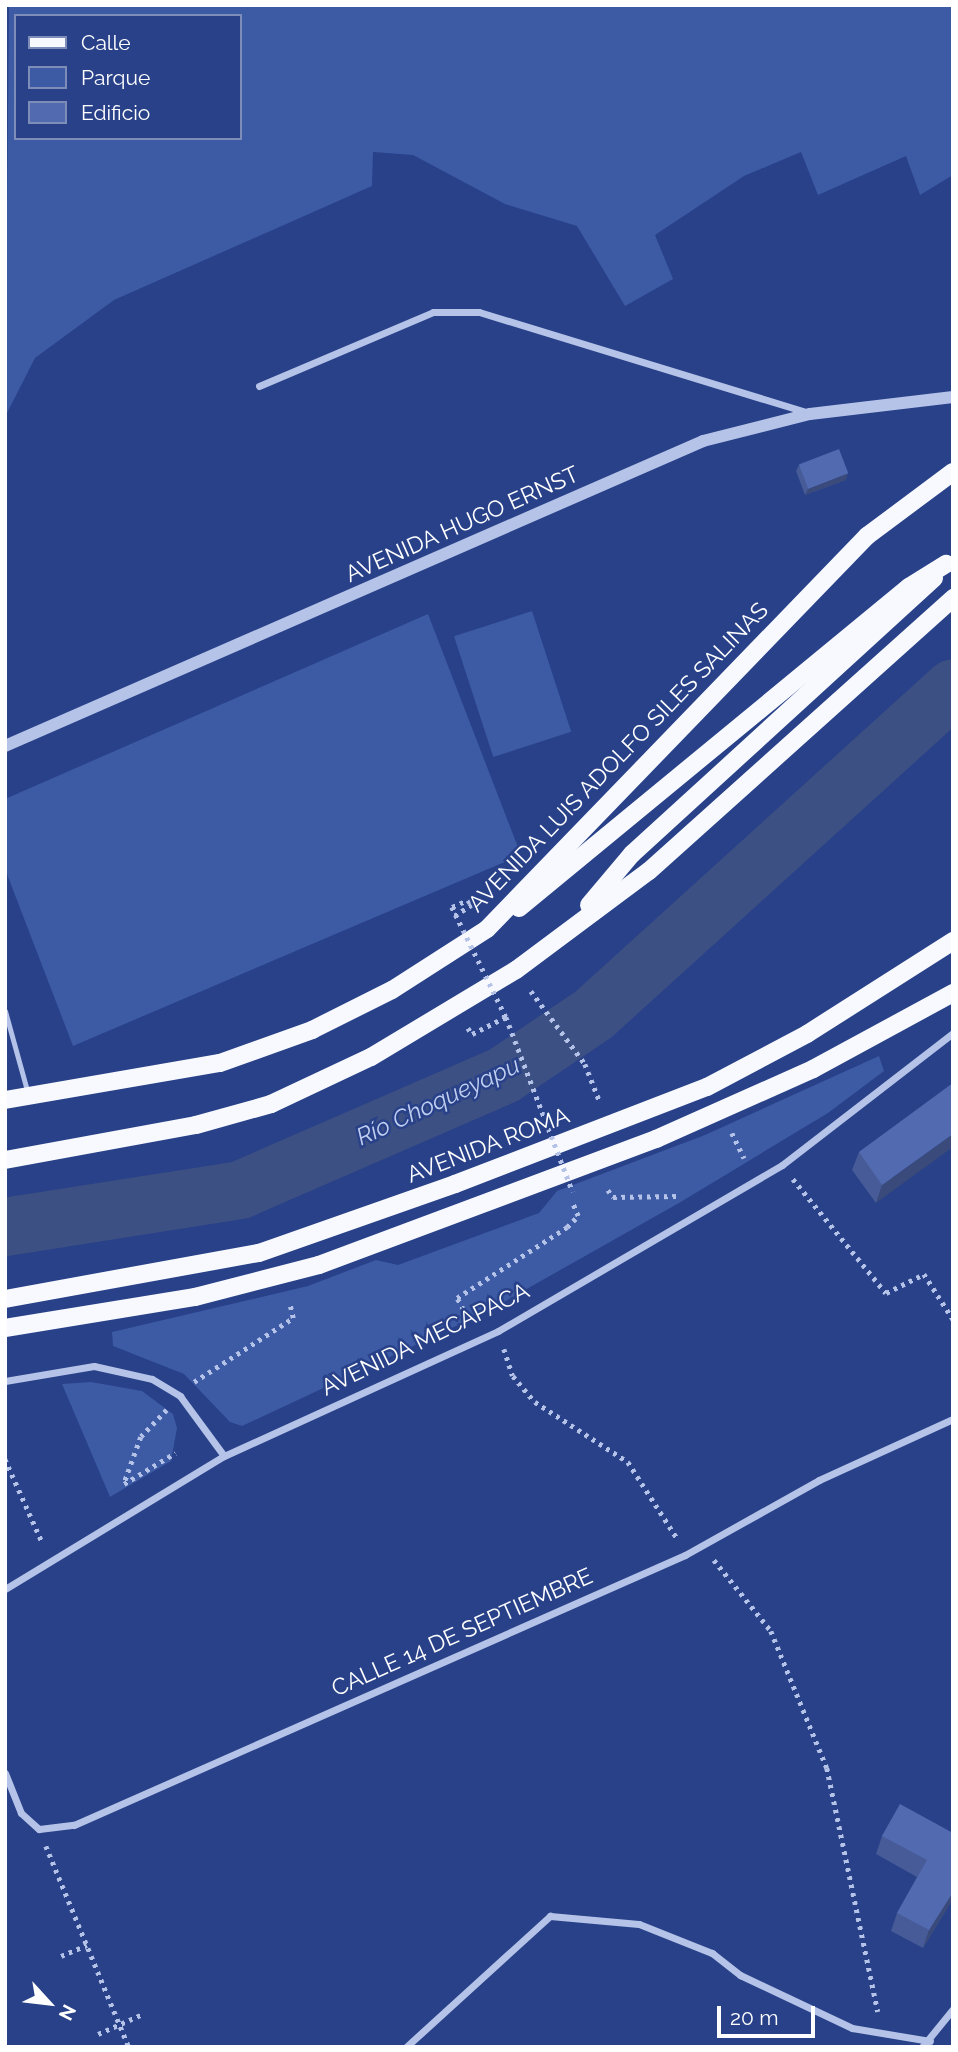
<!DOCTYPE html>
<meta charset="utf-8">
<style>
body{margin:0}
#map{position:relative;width:958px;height:2052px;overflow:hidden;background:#284188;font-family:Raleway,sans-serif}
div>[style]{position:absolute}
.green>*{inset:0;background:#3d5aa5;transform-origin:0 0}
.river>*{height:58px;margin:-29px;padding:0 29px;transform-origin:29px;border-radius:29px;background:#3d5084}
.path>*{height:4.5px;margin-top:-2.25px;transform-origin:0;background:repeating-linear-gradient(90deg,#b5c3e9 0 3.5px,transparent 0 8.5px)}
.service>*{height:5px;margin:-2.5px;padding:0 2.5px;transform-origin:2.5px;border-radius:2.5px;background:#b5c3e9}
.minor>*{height:7px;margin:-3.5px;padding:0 3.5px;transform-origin:3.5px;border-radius:3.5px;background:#b5c3e9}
.tertiary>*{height:12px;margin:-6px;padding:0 6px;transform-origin:6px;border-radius:6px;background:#b5c3e9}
.primary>*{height:18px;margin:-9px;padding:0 9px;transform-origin:9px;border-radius:9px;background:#f7f9fe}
.path-bridge>*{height:4.5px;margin-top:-2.25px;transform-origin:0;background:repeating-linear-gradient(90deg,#b5c3e9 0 3.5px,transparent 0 8.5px)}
.wall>*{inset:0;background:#465b97}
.shaded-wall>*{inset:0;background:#394a7b}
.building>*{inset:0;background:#516ab0;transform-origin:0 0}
span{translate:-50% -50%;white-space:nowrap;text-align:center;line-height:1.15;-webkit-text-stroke:5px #284188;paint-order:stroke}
.street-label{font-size:23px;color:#fff}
.water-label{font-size:24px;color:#c0cef0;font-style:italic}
.frame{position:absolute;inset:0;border:7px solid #fff;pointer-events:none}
.legend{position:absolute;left:14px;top:14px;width:228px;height:126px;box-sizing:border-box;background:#284188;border:2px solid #7e8db8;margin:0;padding:9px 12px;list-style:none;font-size:21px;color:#fff}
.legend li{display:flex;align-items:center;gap:14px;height:35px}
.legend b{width:35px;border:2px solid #7e8db8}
.north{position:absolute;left:14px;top:1968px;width:70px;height:70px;-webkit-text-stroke:5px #284188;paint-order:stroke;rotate:117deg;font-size:19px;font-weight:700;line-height:28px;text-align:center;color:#fff}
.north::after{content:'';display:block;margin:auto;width:24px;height:32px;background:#fff;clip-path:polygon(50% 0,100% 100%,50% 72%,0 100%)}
.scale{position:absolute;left:717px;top:2006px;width:98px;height:32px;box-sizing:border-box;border:4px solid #fff;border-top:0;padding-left:9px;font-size:21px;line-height:24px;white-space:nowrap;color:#fff;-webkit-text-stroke:5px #284188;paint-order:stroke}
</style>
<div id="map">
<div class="green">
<i style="clip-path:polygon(evenodd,9px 5px,953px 5px,953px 175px,920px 195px,906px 156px,818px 195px,801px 152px,744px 176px,655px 235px,673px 279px,625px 306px,577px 226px,505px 204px,413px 155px,373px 152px,372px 186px,114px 300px,35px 358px,5px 417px,9px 5px,16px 16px,240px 16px,240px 138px,16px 138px,16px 16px)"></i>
<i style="left:532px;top:611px;width:127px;height:82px;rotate:72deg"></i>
<i style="clip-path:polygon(428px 614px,521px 855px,73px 1046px,5px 869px,5px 799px)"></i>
<i style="clip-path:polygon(879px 1056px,884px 1071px,828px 1113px,679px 1203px,486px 1312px,242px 1426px,230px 1422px,184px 1374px,113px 1346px,112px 1332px,308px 1286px,376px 1260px,398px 1265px,539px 1213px,557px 1191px,705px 1135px)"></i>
<i style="clip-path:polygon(91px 1382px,142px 1391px,173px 1414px,177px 1428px,171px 1461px,110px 1497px,62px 1384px)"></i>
</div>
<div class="river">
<i style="left:5px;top:1227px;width:238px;rotate:-8.9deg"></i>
<i style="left:240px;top:1190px;width:288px;rotate:-23.5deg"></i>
<i style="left:504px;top:1075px;width:109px;rotate:-34.1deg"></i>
<i style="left:594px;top:1014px;width:485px;rotate:-42.2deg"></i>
</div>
<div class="path">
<i style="left:452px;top:907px;width:17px;rotate:-24deg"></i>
<i style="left:468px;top:900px;width:6px;rotate:51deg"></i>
<i style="left:472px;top:905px;width:24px;rotate:147deg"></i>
<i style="left:531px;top:991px;width:91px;rotate:53.5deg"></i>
<i style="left:585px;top:1064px;width:41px;rotate:68.5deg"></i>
<i style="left:468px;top:1028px;width:7px;rotate:56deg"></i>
<i style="left:472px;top:1034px;width:38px;rotate:-27deg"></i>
<i style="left:732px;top:1133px;width:28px;rotate:64deg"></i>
<i style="left:793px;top:1179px;width:147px;rotate:50.8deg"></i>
<i style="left:886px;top:1293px;width:42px;rotate:-26.6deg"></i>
<i style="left:924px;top:1274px;width:54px;rotate:57.2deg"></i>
<i style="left:608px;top:1190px;width:9px;rotate:54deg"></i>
<i style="left:613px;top:1197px;width:65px;rotate:-0.9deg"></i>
<i style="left:467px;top:1317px;width:21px;rotate:-118deg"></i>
<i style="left:457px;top:1298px;width:131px;rotate:-32.8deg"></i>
<i style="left:567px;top:1227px;width:16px;rotate:-45deg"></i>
<i style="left:578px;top:1216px;width:13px;rotate:-113deg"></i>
<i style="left:504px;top:1349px;width:28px;rotate:72deg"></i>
<i style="left:513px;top:1376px;width:34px;rotate:50deg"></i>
<i style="left:535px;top:1402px;width:111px;rotate:32.8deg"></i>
<i style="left:628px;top:1462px;width:90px;rotate:57.2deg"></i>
<i style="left:194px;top:1382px;width:118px;rotate:-32.9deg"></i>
<i style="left:293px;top:1318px;width:13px;rotate:-103deg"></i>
<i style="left:167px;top:1410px;width:37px;rotate:134deg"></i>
<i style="left:141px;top:1437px;width:50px;rotate:109.9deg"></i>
<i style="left:124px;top:1484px;width:60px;rotate:-31.3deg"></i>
<i style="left:5px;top:1459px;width:93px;rotate:65.9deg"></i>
<i style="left:714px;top:1560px;width:91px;rotate:51.2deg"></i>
<i style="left:771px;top:1631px;width:148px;rotate:67.8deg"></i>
<i style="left:827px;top:1768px;width:249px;rotate:78.2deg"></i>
<i style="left:46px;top:1846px;width:217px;rotate:67.6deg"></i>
<i style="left:61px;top:1956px;width:28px;rotate:-23deg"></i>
<i style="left:98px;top:2034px;width:49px;rotate:-24deg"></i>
</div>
<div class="service">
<i style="left:5px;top:1011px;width:86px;rotate:74.5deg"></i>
</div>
<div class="minor">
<i style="left:259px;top:386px;width:189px;rotate:-23deg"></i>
<i style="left:433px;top:312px;width:46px"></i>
<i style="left:479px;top:312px;width:342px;rotate:17deg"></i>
<i style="left:5px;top:1381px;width:90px;rotate:-9.6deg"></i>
<i style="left:94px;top:1366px;width:59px;rotate:12.6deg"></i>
<i style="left:152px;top:1379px;width:33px;rotate:31deg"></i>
<i style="left:180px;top:1396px;width:74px;rotate:53.7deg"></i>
<i style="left:5px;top:1589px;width:256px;rotate:-31.3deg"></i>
<i style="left:224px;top:1456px;width:301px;rotate:-24.5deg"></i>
<i style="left:498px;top:1331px;width:329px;rotate:-30.3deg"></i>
<i style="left:782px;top:1165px;width:216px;rotate:-37.7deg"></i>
<i style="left:5px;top:1773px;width:43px;rotate:68.2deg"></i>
<i style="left:21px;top:1813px;width:24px;rotate:42deg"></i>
<i style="left:39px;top:1829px;width:35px;rotate:-7deg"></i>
<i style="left:74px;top:1825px;width:668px;rotate:-23.84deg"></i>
<i style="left:685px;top:1555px;width:154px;rotate:-29.2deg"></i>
<i style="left:819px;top:1480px;width:147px;rotate:-24.5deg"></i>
<i style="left:406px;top:2047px;width:195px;rotate:-42.3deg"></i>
<i style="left:550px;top:1916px;width:89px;rotate:5.1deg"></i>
<i style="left:639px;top:1924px;width:79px;rotate:21.7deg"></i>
<i style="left:712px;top:1953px;width:36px;rotate:38deg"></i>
<i style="left:740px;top:1975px;width:124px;rotate:25.3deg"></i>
<i style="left:852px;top:2028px;width:79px;rotate:9.5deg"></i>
<i style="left:922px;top:2047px;width:49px;rotate:-50.8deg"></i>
</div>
<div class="tertiary">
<i style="left:5px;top:746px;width:762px;rotate:-23.6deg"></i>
<i style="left:703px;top:441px;width:110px;rotate:-14.2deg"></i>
<i style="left:810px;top:414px;width:144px;rotate:-6.8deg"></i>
</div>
<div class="primary">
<i style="left:589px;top:905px;width:67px;rotate:-49.9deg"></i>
<i style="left:632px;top:854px;width:409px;rotate:-42.4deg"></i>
<i style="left:519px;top:908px;width:505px;rotate:-39.46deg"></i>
<i style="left:909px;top:587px;width:44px;rotate:-31.9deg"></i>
<i style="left:5px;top:1100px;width:218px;rotate:-9.8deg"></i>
<i style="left:220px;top:1063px;width:98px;rotate:-19.7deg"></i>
<i style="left:312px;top:1030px;width:89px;rotate:-26.6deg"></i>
<i style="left:392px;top:990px;width:113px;rotate:-32.7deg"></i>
<i style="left:487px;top:929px;width:547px;rotate:-45.96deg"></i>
<i style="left:867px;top:536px;width:107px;rotate:-36.7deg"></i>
<i style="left:5px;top:1160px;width:194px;rotate:-10.4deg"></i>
<i style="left:196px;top:1125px;width:78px;rotate:-15.6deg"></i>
<i style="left:271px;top:1104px;width:110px;rotate:-25.2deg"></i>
<i style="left:371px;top:1057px;width:169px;rotate:-31deg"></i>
<i style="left:516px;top:970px;width:166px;rotate:-36.7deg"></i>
<i style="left:649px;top:871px;width:409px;rotate:-41.9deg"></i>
<i style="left:5px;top:1299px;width:258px;rotate:-10.3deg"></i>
<i style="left:259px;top:1253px;width:208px;rotate:-19.4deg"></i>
<i style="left:455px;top:1184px;width:270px;rotate:-21.1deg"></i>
<i style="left:707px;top:1087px;width:113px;rotate:-27.9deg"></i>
<i style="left:807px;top:1034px;width:173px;rotate:-32.5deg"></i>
<i style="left:5px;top:1328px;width:193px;rotate:-9.3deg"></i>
<i style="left:195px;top:1297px;width:128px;rotate:-14.5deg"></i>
<i style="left:319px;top:1265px;width:360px;rotate:-20.5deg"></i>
<i style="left:656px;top:1139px;width:172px;rotate:-24deg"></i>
<i style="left:813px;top:1069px;width:159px;rotate:-28.5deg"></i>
</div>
<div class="path-bridge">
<i style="left:452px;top:907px;width:123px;rotate:63.9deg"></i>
<i style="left:506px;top:1017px;width:187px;rotate:69.1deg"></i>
</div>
<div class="wall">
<i style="clip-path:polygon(799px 465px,846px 480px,805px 495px,796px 471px)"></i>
<i style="clip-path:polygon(953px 1083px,876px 1203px,852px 1170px,859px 1152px)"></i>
<i style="clip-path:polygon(900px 1804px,953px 1899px,923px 1948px,891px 1931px,897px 1913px,917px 1877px,876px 1854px,882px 1836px)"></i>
</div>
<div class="shaded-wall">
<i style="clip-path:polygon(848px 473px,846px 480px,805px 495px,808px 489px)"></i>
<i style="clip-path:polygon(953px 1134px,953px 1147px,876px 1203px,882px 1185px)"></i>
<i style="clip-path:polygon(953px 1892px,953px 1899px,923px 1948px,929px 1930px)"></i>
</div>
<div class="building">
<i style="left:839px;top:449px;width:26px;height:43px;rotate:69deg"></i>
<i style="clip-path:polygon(953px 1083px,953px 1134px,882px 1185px,859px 1152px)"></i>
<i style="clip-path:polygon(900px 1804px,953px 1833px,953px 1892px,929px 1930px,897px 1913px,927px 1860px,882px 1836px)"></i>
</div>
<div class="street-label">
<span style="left:462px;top:524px;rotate:-24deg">AVENIDA HUGO ERNST</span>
<span style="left:618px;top:757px;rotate:-46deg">AVENIDA LUIS ADOLFO SILES SALINAS</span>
<span style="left:488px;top:1145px;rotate:-21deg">AVENIDA ROMA</span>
<span style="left:425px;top:1339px;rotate:-26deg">AVENIDA MECAPACA</span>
<span style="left:462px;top:1632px;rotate:-24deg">CALLE 14 DE SEPTIEMBRE</span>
</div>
<div class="water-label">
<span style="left:438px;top:1101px;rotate:-25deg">Río Choqueyapu</span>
</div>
<div class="frame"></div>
<ul class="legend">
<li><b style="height:9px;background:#f7f9fe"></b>Calle</li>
<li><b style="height:19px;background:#3d5aa5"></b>Parque</li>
<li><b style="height:19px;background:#516ab0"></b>Edificio</li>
</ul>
<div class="north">N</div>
<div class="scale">20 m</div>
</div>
